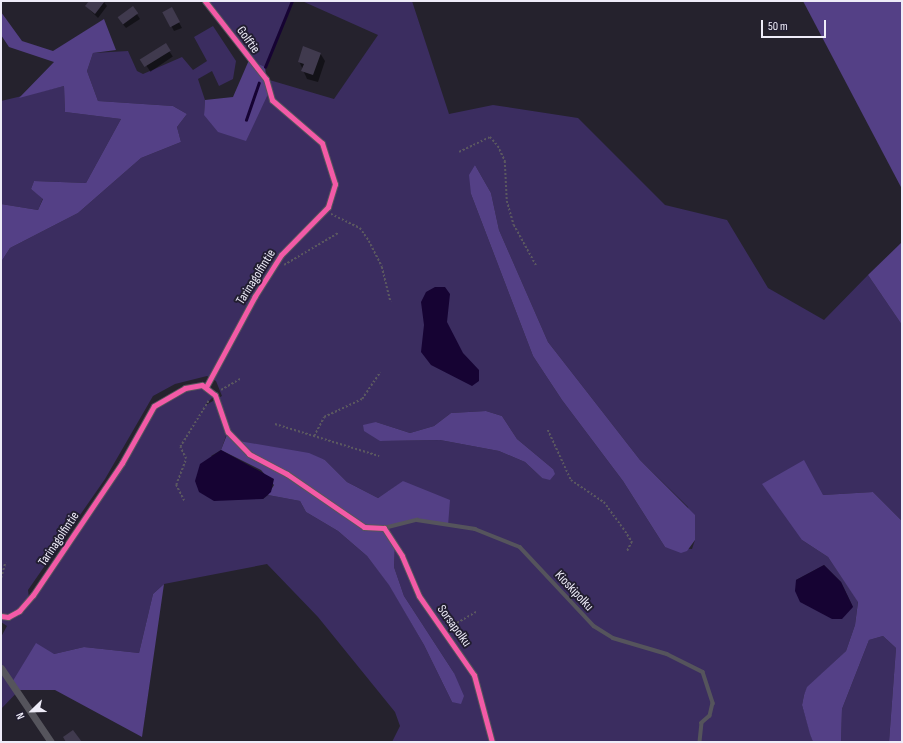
<!DOCTYPE html>
<style>
body{margin:0}
#map{position:relative;width:903px;height:743px;overflow:hidden;background:#25222d;font-family:"Sofia Sans Condensed",sans-serif}
div>[style]{position:absolute}
.green>*{inset:0;background:#3b2d60}
.forest>*{inset:0;background:#544086}
.water>*{inset:0;background:#160333}
.shadow>*{inset:0;background:#0007;transform-origin:0 0}
.stream>*{height:2.5px;margin:-1.25px;padding:0 1.25px;transform-origin:1.25px;border-radius:1.25px;background:#160333}
.building>*{inset:0;background:#403a4e;transform-origin:0 0}
.path>*{height:1.5px;margin-top:-0.75px;transform-origin:0;background:repeating-linear-gradient(90deg,#5b5860 0 2px,transparent 0 4px)}
.service>*{height:3.5px;margin:-1.75px;padding:0 1.75px;transform-origin:1.75px;border-radius:1.75px;background:#55545c}
.minor>*{height:7px;margin:-3.5px;padding:0 3.5px;transform-origin:3.5px;border-radius:3.5px;background:#55545c}
.cycleway>*{height:5px;margin:-2.5px;padding:0 2.5px;transform-origin:2.5px;border-radius:2.5px;background:#f35aa7}
span{translate:-50% -50%;white-space:nowrap;text-align:center;line-height:1.15;-webkit-text-stroke:4px #221e31;paint-order:stroke}
.street-label{font-size:13px;color:#eeecf8}
.frame{position:absolute;inset:0;border:2px solid #eeecf8;pointer-events:none}
.north{position:absolute;left:12px;top:691px;width:40px;height:40px;-webkit-text-stroke:3px #221e31;paint-order:stroke;rotate:247deg;font-size:11px;font-weight:700;line-height:16px;text-align:center;color:#eeecf8}
.north::after{content:'';display:block;margin:auto;width:14px;height:18px;background:#eeecf8;clip-path:polygon(50% 0,100% 100%,50% 72%,0 100%)}
.scale{position:absolute;left:761px;top:20px;width:65px;height:18px;box-sizing:border-box;border:2px solid #eeecf8;border-top:0;padding-left:5px;font-size:12px;line-height:14px;white-space:nowrap;color:#eeecf8;-webkit-text-stroke:3px #221e31;paint-order:stroke}
</style>
<div id="map">
<div class="green">
<i style="clip-path:polygon(205px 1px,292px 1px,265px 67px,252px 64px)"></i>
<i style="clip-path:polygon(evenodd,302px 1px,412px 1px,449px 114px,493px 105px,578px 118px,665px 205px,727px 220px,768px 288px,824px 320px,868px 275px,902px 325px,902px 521px,873px 492px,823px 495px,802px 540px,828px 557px,858px 601px,855px 625px,846px 651px,808px 687px,804px 695px,802px 705px,813px 742px,392px 742px,400px 726px,395px 712px,318px 617px,267px 564px,164px 584px,153px 594px,139px 653px,84px 647px,54px 654px,1px 709px,1px 637px,7px 626px,1px 622px,1px 262px,10px 248px,78px 213px,141px 158px,181px 142px,177px 127px,187px 114px,173px 106px,98px 101px,87px 71px,93px 53px,128px 51px,137px 71px,143px 74px,182px 57px,193px 70px,207px 61px,194px 37px,213px 26px,236px 61px,233px 79px,219px 86px,212px 71px,198px 79px,205px 100px,204px 115px,266px 79px,334px 99px,378px 35px,302px 1px,475px 165px,491px 193px,499px 230px,548px 342px,640px 460px,688px 507px,695px 540px,692px 549px,665px 547px,623px 481px,562px 400px,533px 356px,471px 194px,475px 165px,302px 1px,207px 376px,216px 381px,222px 396px,204px 406px,215px 395px,202px 385px,165px 397px,154px 406px,129px 451px,130px 457px,29px 598px,28px 590px,105px 479px,153px 396px,175px 384px,207px 376px,302px 1px,486px 411px,502px 416px,517px 439px,553px 469px,542px 478px,525px 462px,499px 451px,440px 440px,380px 441px,376px 422px,410px 433px,434px 426px,451px 413px,486px 411px,302px 1px,227px 433px,233px 440px,325px 460px,347px 482px,378px 498px,404px 481px,384px 528px,395px 543px,394px 567px,404px 596px,454px 673px,452px 702px,424px 645px,389px 584px,367px 556px,338px 531px,306px 512px,300px 501px,268px 495px,263px 499px,211px 456px,221px 450px,227px 433px,302px 1px,824px 565px,841px 582px,853px 607px,796px 580px,824px 565px)"></i>
<i style="clip-path:polygon(64px 86px,65px 112px,121px 119px,86px 183px,34px 181px,31px 189px,43px 198px,38px 210px,1px 204px,1px 101px)"></i>
<i style="clip-path:polygon(883px 636px,896px 648px,889px 742px,841px 742px,842px 709px,869px 640px)"></i>
</div>
<div class="forest">
<i style="clip-path:polygon(803px 1px,902px 1px,902px 189px)"></i>
<i style="clip-path:polygon(1px 12px,22px 41px,53px 51px,104px 19px,116px 50px,93px 53px,87px 71px,98px 101px,173px 106px,187px 114px,177px 127px,181px 142px,141px 158px,78px 213px,10px 248px,1px 262px,1px 204px,38px 210px,43px 199px,31px 189px,34px 181px,86px 183px,121px 119px,65px 112px,64px 86px,19px 98px,54px 62px,9px 47px,1px 35px)"></i>
<i style="clip-path:polygon(249px 60px,265px 67px,268px 94px,246px 141px,218px 132px,204px 115px,205px 100px,233px 97px)"></i>
<i style="clip-path:polygon(475px 165px,491px 193px,499px 230px,548px 342px,640px 460px,695px 515px,695px 540px,687px 551px,681px 553px,665px 547px,623px 481px,562px 400px,533px 356px,471px 194px,469px 175px)"></i>
<i style="clip-path:polygon(902px 242px,902px 325px,868px 275px)"></i>
<i style="clip-path:polygon(486px 411px,502px 416px,517px 439px,553px 469px,555px 474px,550px 480px,542px 478px,525px 462px,499px 451px,440px 440px,380px 441px,364px 431px,363px 425px,376px 422px,410px 433px,434px 426px,451px 413px)"></i>
<i style="clip-path:polygon(228px 432px,233px 440px,309px 453px,325px 460px,347px 482px,378px 498px,403px 481px,450px 500px,448px 526px,417px 520px,384px 528px,395px 543px,394px 567px,404px 596px,454px 673px,464px 696px,461px 704px,452px 702px,424px 645px,389px 585px,367px 556px,338px 531px,306px 512px,300px 501px,268px 495px,274px 485px,261px 470px,221px 450px)"></i>
<i style="clip-path:polygon(804px 460px,823px 495px,873px 492px,902px 521px,902px 742px,889px 742px,896px 648px,883px 636px,869px 640px,842px 709px,841px 742px,813px 742px,810px 734px,802px 705px,804px 695px,807px 687px,846px 651px,855px 625px,858px 602px,828px 557px,802px 540px,762px 484px)"></i>
<i style="clip-path:polygon(164px 584px,142px 737px,55px 690px,16px 690px,11px 684px,36px 643px,54px 654px,84px 647px,139px 653px,153px 594px)"></i>
</div>
<div class="water">
<i style="clip-path:polygon(435px 287px,445px 287px,450px 294px,447px 322px,463px 353px,479px 370px,479px 381px,472px 386px,431px 365px,421px 352px,424px 325px,421px 302px,426px 292px)"></i>
<i style="clip-path:polygon(221px 450px,274px 479px,271px 492px,263px 499px,214px 501px,199px 492px,195px 481px,200px 464px)"></i>
<i style="clip-path:polygon(824px 565px,841px 582px,853px 607px,842px 619px,832px 619px,800px 602px,795px 591px,796px 580px)"></i>
</div>
<div class="shadow">
<i style="clip-path:polygon(90px 1px,103px 1px,107px 6px,98px 18px,86px 6px)"></i>
<i style="clip-path:polygon(133px 8px,140px 19px,126px 28px,121px 22px)"></i>
<i style="clip-path:polygon(164px 12px,174px 13px,182px 28px,174px 31px)"></i>
<i style="left:165px;top:45px;width:14px;height:27px;rotate:56deg"></i>
<i style="clip-path:polygon(320px 53px,325px 61px,318px 82px,307px 79px,299px 61px)"></i>
</div>
<div class="stream">
<i style="left:265px;top:67px;width:71px;rotate:-67.8deg"></i>
<i style="left:246px;top:120px;width:39px;rotate:-71deg"></i>
</div>
<div class="building">
<i style="clip-path:polygon(89px 1px,105px 1px,95px 14px,85px 6px)"></i>
<i style="left:133px;top:6px;width:9px;height:19px;rotate:54deg"></i>
<i style="left:172px;top:7px;width:17px;height:11px;rotate:62deg"></i>
<i style="left:166px;top:43px;width:9px;height:31px;rotate:58deg"></i>
<i style="clip-path:polygon(303px 46px,321px 53px,313px 75px,301px 71px,304px 64px,298px 62px)"></i>
<i style="clip-path:polygon(73px 730px,82px 742px,66px 742px,63px 737px)"></i>
</div>
<div class="path">
<i style="left:459px;top:152px;width:34px;rotate:-26deg"></i>
<i style="left:490px;top:137px;width:12px;rotate:48deg"></i>
<i style="left:498px;top:146px;width:17px;rotate:65deg"></i>
<i style="left:505px;top:161px;width:40px;rotate:87.1deg"></i>
<i style="left:507px;top:201px;width:25px;rotate:74deg"></i>
<i style="left:514px;top:225px;width:46px;rotate:61.2deg"></i>
<i style="left:331px;top:214px;width:32px;rotate:26deg"></i>
<i style="left:360px;top:228px;width:16px;rotate:55deg"></i>
<i style="left:369px;top:241px;width:29px;rotate:63deg"></i>
<i style="left:382px;top:267px;width:36px;rotate:76deg"></i>
<i style="left:284px;top:265px;width:63px;rotate:-30.7deg"></i>
<i style="left:221px;top:390px;width:22px;rotate:-30deg"></i>
<i style="left:275px;top:424px;width:109px;rotate:17.1deg"></i>
<i style="left:548px;top:430px;width:55px;rotate:65.3deg"></i>
<i style="left:571px;top:480px;width:40px;rotate:34deg"></i>
<i style="left:604px;top:502px;width:32px;rotate:54deg"></i>
<i style="left:623px;top:528px;width:17px;rotate:57deg"></i>
<i style="left:632px;top:542px;width:11px;rotate:117deg"></i>
<i style="left:314px;top:436px;width:21px;rotate:-62deg"></i>
<i style="left:324px;top:417px;width:42px;rotate:-25.3deg"></i>
<i style="left:362px;top:399px;width:32px;rotate:-56deg"></i>
<i style="left:184px;top:501px;width:18px;rotate:-117deg"></i>
<i style="left:176px;top:485px;width:28px;rotate:-69deg"></i>
<i style="left:186px;top:459px;width:13px;rotate:-117deg"></i>
<i style="left:180px;top:447px;width:55px;rotate:-58.3deg"></i>
<i style="left:1px;top:578px;width:16px;rotate:-75deg"></i>
<i style="left:450px;top:627px;width:30px;rotate:-30deg"></i>
</div>
<div class="service">
<i style="left:384px;top:528px;width:34px;rotate:-14deg"></i>
<i style="left:417px;top:520px;width:59px;rotate:8.8deg"></i>
<i style="left:475px;top:529px;width:48px;rotate:21.8deg"></i>
<i style="left:520px;top:547px;width:108px;rotate:46.9deg"></i>
<i style="left:594px;top:626px;width:22px;rotate:32deg"></i>
<i style="left:613px;top:638px;width:56px;rotate:16.5deg"></i>
<i style="left:667px;top:654px;width:40px;rotate:26.6deg"></i>
<i style="left:703px;top:672px;width:33px;rotate:72deg"></i>
<i style="left:713px;top:703px;width:13px;rotate:103deg"></i>
<i style="left:710px;top:716px;width:11px;rotate:139deg"></i>
<i style="left:702px;top:723px;width:19px;rotate:96deg"></i>
</div>
<div class="minor">
<i style="left:205px;top:1px;width:99px;rotate:52deg"></i>
<i style="left:266px;top:79px;width:22px;rotate:74deg"></i>
<i style="left:272px;top:100px;width:66px;rotate:40.7deg"></i>
<i style="left:322px;top:143px;width:43px;rotate:72.4deg"></i>
<i style="left:335px;top:184px;width:24px;rotate:107deg"></i>
<i style="left:328px;top:207px;width:67px;rotate:134.4deg"></i>
<i style="left:281px;top:255px;width:49px;rotate:122.4deg"></i>
<i style="left:255px;top:296px;width:103px;rotate:118.3deg"></i>
<i style="left:1px;top:616px;width:7px;rotate:8deg"></i>
<i style="left:8px;top:617px;width:13px;rotate:-29deg"></i>
<i style="left:19px;top:611px;width:21px;rotate:-49deg"></i>
<i style="left:33px;top:595px;width:159px;rotate:-56deg"></i>
<i style="left:122px;top:463px;width:65px;rotate:-60.7deg"></i>
<i style="left:154px;top:406px;width:36px;rotate:-30deg"></i>
<i style="left:185px;top:388px;width:17px;rotate:-10deg"></i>
<i style="left:202px;top:385px;width:16px;rotate:38deg"></i>
<i style="left:215px;top:395px;width:39px;rotate:71deg"></i>
<i style="left:228px;top:432px;width:30px;rotate:46deg"></i>
<i style="left:249px;top:454px;width:43px;rotate:27.8deg"></i>
<i style="left:287px;top:474px;width:93px;rotate:34.5deg"></i>
<i style="left:364px;top:527px;width:20px;rotate:3deg"></i>
<i style="left:384px;top:528px;width:33px;rotate:57deg"></i>
<i style="left:402px;top:556px;width:43px;rotate:67deg"></i>
<i style="left:419px;top:596px;width:96px;rotate:55.2deg"></i>
<i style="left:474px;top:675px;width:69px;rotate:75deg"></i>
<i style="left:1px;top:668px;width:89px;rotate:56deg"></i>
</div>
<div class="cycleway">
<i style="left:205px;top:1px;width:99px;rotate:52deg"></i>
<i style="left:266px;top:79px;width:22px;rotate:74deg"></i>
<i style="left:272px;top:100px;width:66px;rotate:40.7deg"></i>
<i style="left:322px;top:143px;width:43px;rotate:72.4deg"></i>
<i style="left:335px;top:184px;width:24px;rotate:107deg"></i>
<i style="left:328px;top:207px;width:67px;rotate:134.4deg"></i>
<i style="left:281px;top:255px;width:49px;rotate:122.4deg"></i>
<i style="left:255px;top:296px;width:103px;rotate:118.3deg"></i>
<i style="left:1px;top:616px;width:7px;rotate:8deg"></i>
<i style="left:8px;top:617px;width:13px;rotate:-29deg"></i>
<i style="left:19px;top:611px;width:21px;rotate:-49deg"></i>
<i style="left:33px;top:595px;width:159px;rotate:-56deg"></i>
<i style="left:122px;top:463px;width:65px;rotate:-60.7deg"></i>
<i style="left:154px;top:406px;width:36px;rotate:-30deg"></i>
<i style="left:185px;top:388px;width:17px;rotate:-10deg"></i>
<i style="left:202px;top:385px;width:16px;rotate:38deg"></i>
<i style="left:215px;top:395px;width:39px;rotate:71deg"></i>
<i style="left:228px;top:432px;width:30px;rotate:46deg"></i>
<i style="left:249px;top:454px;width:43px;rotate:27.8deg"></i>
<i style="left:287px;top:474px;width:93px;rotate:34.5deg"></i>
<i style="left:364px;top:527px;width:20px;rotate:3deg"></i>
<i style="left:384px;top:528px;width:33px;rotate:57deg"></i>
<i style="left:402px;top:556px;width:43px;rotate:67deg"></i>
<i style="left:419px;top:596px;width:96px;rotate:55.2deg"></i>
<i style="left:474px;top:675px;width:69px;rotate:75deg"></i>
</div>
<div class="street-label">
<span style="left:248px;top:40px;rotate:54deg">Golftie</span>
<span style="left:256px;top:277px;rotate:-58deg">Tarinagolfintie</span>
<span style="left:59px;top:539px;rotate:-56deg">Tarinagolfintie</span>
<span style="left:574px;top:591px;rotate:47deg">Kioskipolku</span>
<span style="left:454px;top:626px;rotate:54deg">Sorsapolku</span>
</div>
<div class="frame"></div>
<div class="north">N</div>
<div class="scale">50 m</div>
</div>
